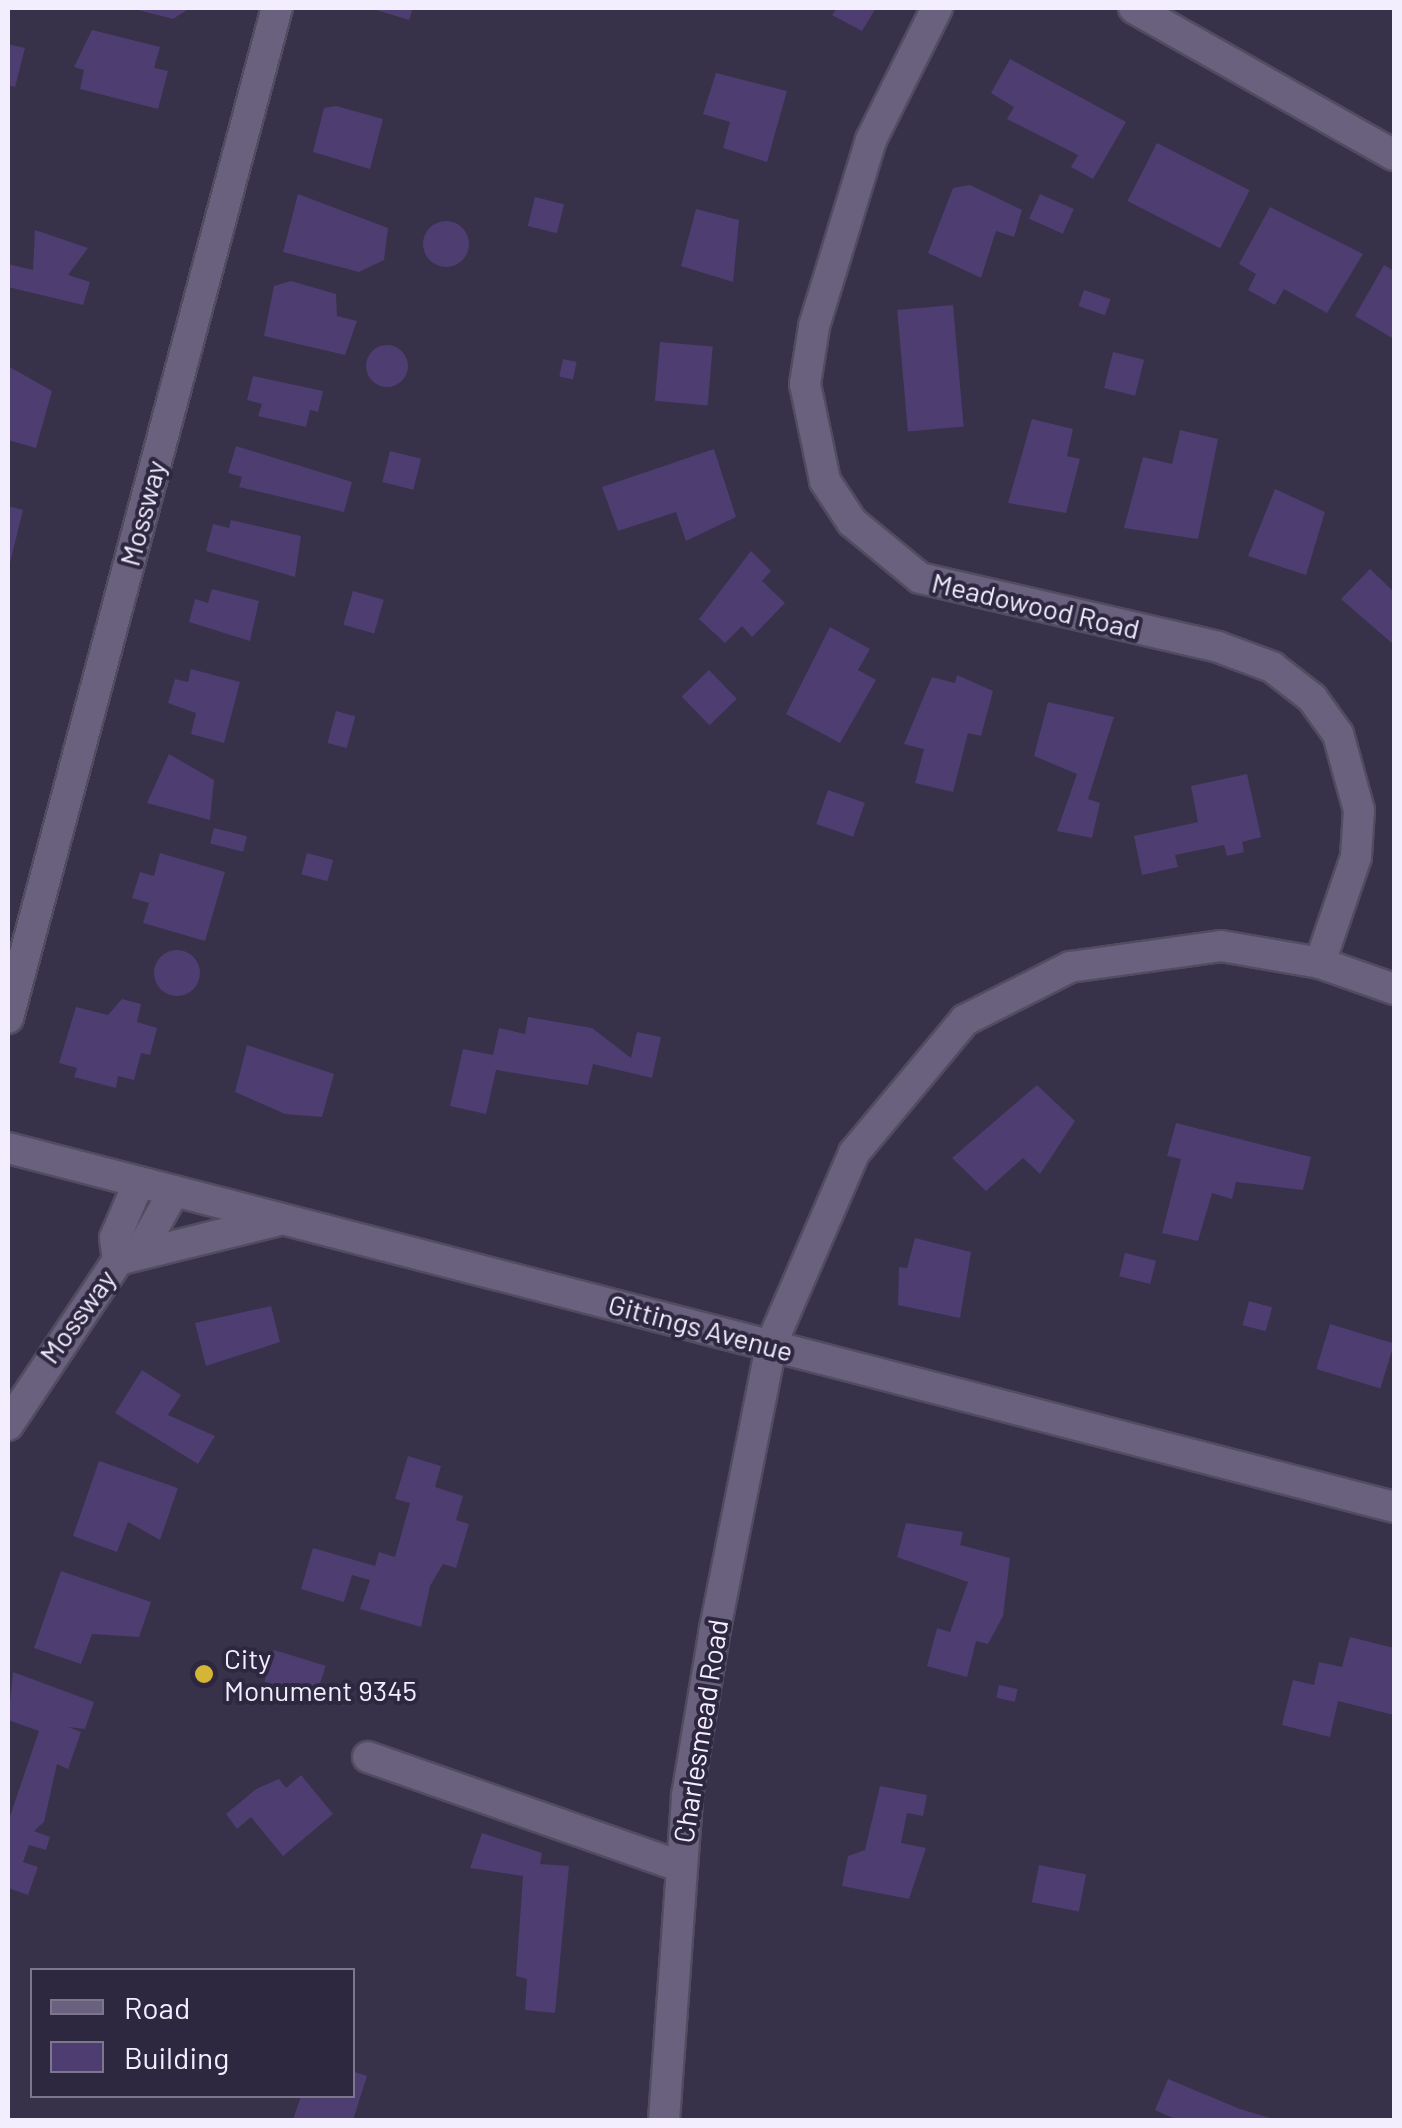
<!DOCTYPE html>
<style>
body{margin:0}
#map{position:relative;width:1402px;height:2128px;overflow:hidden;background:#38314a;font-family:Barlow,sans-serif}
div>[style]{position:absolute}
.building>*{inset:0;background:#4d3d70;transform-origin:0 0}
.round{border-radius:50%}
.roads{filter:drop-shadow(2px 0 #524c61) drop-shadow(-2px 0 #524c61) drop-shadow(0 2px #524c61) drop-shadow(0 -2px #524c61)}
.minor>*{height:30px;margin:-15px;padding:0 15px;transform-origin:15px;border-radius:15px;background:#69617d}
.dots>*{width:28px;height:28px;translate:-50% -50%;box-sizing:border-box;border:5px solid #2e2740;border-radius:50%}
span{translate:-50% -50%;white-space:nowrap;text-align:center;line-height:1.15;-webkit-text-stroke:8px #2e2740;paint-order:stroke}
.street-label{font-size:28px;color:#f2eefe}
.poi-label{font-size:28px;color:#f2eefe}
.left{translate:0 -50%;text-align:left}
.frame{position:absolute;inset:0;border:10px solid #f2eefe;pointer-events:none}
.legend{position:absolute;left:30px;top:1968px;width:325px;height:130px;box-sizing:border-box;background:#2e2740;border:2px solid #7c778c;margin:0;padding:12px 18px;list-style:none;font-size:30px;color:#f2eefe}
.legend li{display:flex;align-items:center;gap:20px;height:50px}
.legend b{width:50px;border:2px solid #7c778c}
</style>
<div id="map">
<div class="building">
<i style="clip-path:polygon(190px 8px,173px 19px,134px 9px,134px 8px)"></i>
<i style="clip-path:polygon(370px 8px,413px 8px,409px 20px)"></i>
<i style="clip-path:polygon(837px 8px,876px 8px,862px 31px,832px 15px)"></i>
<i style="clip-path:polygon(92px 30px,160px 47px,154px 68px,168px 71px,158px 109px,80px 89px,84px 70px,74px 67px)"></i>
<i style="clip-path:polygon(8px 44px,25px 48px,15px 87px,8px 85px)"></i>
<i style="clip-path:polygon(1010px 59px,1126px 122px,1093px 179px,1071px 167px,1078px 155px,1007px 119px,1014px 107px,991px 93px)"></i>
<i style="clip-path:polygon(716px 73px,787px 91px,767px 162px,723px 148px,730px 122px,703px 114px)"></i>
<i style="clip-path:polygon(336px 106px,383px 119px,370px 169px,313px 152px,324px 108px)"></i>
<i style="left:1157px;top:143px;width:104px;height:65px;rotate:27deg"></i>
<i style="clip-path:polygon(970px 185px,1022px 210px,1014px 237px,996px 231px,981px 278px,928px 253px,953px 188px)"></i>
<i style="clip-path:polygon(298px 194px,388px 228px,384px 260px,359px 272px,283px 252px)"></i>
<i style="left:1040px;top:194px;width:37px;height:27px;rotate:24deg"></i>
<i style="left:535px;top:197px;width:30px;height:30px;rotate:14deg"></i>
<i style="clip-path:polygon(1270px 207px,1363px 254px,1327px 313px,1284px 289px,1275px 305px,1248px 290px,1256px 274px,1239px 264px)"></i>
<i style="clip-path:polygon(696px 209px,739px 220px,733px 282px,681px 266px)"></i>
<i class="round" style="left:423px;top:221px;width:46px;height:46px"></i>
<i style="clip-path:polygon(35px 230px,88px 248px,68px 275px,90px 282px,83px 305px,8px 287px,8px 264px,33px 270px)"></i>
<i style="clip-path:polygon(1384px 265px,1394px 271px,1394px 339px,1355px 316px)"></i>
<i style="clip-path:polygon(291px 281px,336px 294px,337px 316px,357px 321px,345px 355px,264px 336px,274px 286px)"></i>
<i style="left:1084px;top:290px;width:28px;height:17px;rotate:19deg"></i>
<i style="left:953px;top:305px;width:122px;height:56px;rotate:85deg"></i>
<i style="left:660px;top:342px;width:53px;height:59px;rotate:5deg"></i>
<i class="round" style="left:366px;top:345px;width:42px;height:42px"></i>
<i style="left:1113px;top:352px;width:32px;height:37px;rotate:14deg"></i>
<i style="left:563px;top:359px;width:14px;height:18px;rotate:12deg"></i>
<i style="clip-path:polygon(8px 366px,52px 391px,36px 448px,8px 440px)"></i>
<i style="clip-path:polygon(253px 376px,323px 391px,318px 412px,310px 410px,306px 427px,258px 416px,262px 404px,247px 400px)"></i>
<i style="clip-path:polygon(1032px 419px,1073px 429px,1067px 456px,1080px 459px,1066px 513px,1008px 503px)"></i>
<i style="clip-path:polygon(1180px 430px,1218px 439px,1198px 539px,1124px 528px,1143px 457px,1172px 464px)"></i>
<i style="clip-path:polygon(236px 446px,352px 482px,344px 512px,239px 487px,242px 477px,228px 473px)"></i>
<i style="clip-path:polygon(714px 449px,736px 517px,686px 541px,676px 512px,618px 531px,602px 487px)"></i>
<i style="left:390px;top:451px;width:32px;height:32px;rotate:14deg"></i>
<i style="clip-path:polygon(1275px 489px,1325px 512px,1306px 575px,1248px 556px)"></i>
<i style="clip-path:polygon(8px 506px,23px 510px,9px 567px,8px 566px)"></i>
<i style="clip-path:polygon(231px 520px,301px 536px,295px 577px,206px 551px,213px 524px,229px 528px)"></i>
<i style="clip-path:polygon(751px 551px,771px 571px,762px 581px,785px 603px,752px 637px,742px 626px,725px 643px,699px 619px)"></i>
<i style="clip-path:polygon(1370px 569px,1394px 592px,1394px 645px,1341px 599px)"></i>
<i style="clip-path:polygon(212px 589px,259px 601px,250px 641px,189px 622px,195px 599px,208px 603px)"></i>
<i style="left:353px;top:591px;width:32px;height:35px;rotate:16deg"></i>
<i style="clip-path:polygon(830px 627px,870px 649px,858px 670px,876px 680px,840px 743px,786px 714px)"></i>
<i style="clip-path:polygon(191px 669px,240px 682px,224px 743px,191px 734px,196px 713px,168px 703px,175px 679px,188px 682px)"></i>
<i style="left:709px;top:670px;width:40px;height:38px;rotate:46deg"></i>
<i style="clip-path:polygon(957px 675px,993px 691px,981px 736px,968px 733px,953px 792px,915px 783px,924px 749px,904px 744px,932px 677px,955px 683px)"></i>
<i style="clip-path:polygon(1048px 702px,1114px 717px,1088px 799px,1100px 803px,1092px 838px,1057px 831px,1077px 774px,1034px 756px)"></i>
<i style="left:336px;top:711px;width:20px;height:33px;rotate:15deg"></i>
<i style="clip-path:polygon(169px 754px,214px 780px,210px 820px,147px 803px)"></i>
<i style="clip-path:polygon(1247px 774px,1261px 837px,1242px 842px,1244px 852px,1227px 856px,1224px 845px,1175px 855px,1178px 867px,1142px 875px,1134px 836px,1198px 822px,1191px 786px)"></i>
<i style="left:828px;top:790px;width:39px;height:36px;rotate:19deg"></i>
<i style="left:214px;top:828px;width:34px;height:16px;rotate:14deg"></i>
<i style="clip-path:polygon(160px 853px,225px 872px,205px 941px,143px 923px,149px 903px,132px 898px,140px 872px,154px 876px)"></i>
<i style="left:307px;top:853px;width:27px;height:22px;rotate:15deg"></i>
<i class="round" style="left:154px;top:950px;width:46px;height:46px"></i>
<i style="clip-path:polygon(122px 999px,141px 1004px,137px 1022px,157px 1028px,150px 1055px,141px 1053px,134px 1080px,118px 1076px,116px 1088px,74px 1077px,77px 1068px,59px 1063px,76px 1007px,108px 1015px)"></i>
<i style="clip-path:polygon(528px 1017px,592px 1028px,631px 1058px,637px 1032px,661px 1037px,652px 1078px,593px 1064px,588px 1085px,496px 1070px,486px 1114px,450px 1106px,463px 1049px,493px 1055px,499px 1028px,525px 1034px)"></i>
<i style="clip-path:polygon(247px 1045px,334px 1074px,322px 1117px,285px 1114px,235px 1092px)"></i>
<i style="clip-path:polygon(1037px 1085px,1075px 1121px,1040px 1174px,1023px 1158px,986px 1191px,952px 1158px)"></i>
<i style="clip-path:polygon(1176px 1123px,1311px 1157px,1303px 1190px,1236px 1182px,1232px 1199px,1212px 1193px,1198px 1241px,1162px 1233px,1181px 1159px,1167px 1156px)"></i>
<i style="clip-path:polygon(915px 1238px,971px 1252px,960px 1318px,898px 1305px,899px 1267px,907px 1268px)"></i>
<i style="left:1125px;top:1253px;width:32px;height:24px;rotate:14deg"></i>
<i style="left:1249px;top:1301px;width:24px;height:25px;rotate:15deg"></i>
<i style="clip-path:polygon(271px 1306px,280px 1342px,206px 1366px,195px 1323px)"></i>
<i style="left:1330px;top:1324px;width:67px;height:47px;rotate:17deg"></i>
<i style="clip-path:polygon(142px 1370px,181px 1395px,168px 1415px,215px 1436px,198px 1464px,115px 1413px)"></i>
<i style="clip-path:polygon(408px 1456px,441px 1466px,435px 1487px,463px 1496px,456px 1520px,469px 1524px,456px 1568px,443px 1564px,430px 1586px,421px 1627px,360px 1609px,370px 1580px,352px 1575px,344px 1602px,301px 1589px,313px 1548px,375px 1566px,379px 1552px,395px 1557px,410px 1503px,395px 1499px)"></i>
<i style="clip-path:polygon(99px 1461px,178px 1488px,160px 1540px,128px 1522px,117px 1552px,73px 1536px)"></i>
<i style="clip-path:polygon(906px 1523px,963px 1532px,960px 1545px,1010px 1558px,1003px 1616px,988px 1644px,976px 1641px,967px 1677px,927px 1666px,937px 1628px,950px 1632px,968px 1582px,897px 1557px)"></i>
<i style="clip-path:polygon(61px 1571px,151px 1602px,139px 1637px,92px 1634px,81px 1664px,34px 1648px)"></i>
<i style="clip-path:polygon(1350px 1637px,1394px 1648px,1394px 1715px,1338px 1701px,1330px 1737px,1282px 1725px,1293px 1680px,1314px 1685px,1319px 1662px,1342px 1667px)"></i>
<i style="left:274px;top:1650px;width:54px;height:33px;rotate:17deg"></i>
<i style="clip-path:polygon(13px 1672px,94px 1702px,85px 1729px,68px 1727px,81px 1732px,68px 1769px,57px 1764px,44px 1822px,34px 1831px,50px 1837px,46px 1850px,29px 1845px,23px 1862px,38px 1867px,28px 1895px,8px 1888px,8px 1822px,39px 1731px,8px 1720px)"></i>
<i style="left:999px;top:1685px;width:19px;height:13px;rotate:12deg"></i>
<i style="clip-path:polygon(301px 1775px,333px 1814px,283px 1856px,251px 1817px,237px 1829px,226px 1814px,256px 1789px,279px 1779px,286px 1788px)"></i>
<i style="clip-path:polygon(880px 1786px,927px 1795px,923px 1816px,907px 1813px,901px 1843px,926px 1848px,909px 1899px,842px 1886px,848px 1856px,865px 1850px)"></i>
<i style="clip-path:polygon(482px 1833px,542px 1853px,540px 1864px,569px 1866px,555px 2013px,525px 2010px,527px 1979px,516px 1976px,523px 1876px,470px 1868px)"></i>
<i style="left:1039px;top:1865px;width:48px;height:38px;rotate:11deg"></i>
<i style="clip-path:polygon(352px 2071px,367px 2076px,353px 2120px,293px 2120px,301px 2096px,352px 2096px)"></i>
<i style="clip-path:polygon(1168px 2079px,1240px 2109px,1277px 2120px,1177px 2120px,1155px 2110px)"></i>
</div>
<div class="roads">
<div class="minor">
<i style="left:937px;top:8px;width:148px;rotate:116.6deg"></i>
<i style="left:871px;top:140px;width:195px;rotate:107deg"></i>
<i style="left:814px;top:327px;width:58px;rotate:99deg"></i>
<i style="left:805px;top:384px;width:99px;rotate:78.3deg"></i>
<i style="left:825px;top:481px;width:49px;rotate:56.6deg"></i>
<i style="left:852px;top:522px;width:88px;rotate:39.5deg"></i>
<i style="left:920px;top:578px;width:306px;rotate:13deg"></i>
<i style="left:1218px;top:647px;width:58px;rotate:20.3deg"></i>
<i style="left:1272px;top:667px;width:51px;rotate:37.8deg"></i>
<i style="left:1312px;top:698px;width:44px;rotate:54.2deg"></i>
<i style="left:1338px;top:734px;width:79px;rotate:74.6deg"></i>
<i style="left:1359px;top:810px;width:47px;rotate:93.7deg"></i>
<i style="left:1356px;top:857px;width:112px;rotate:108.8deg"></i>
<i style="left:1134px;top:8px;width:299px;rotate:29.5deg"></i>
<i style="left:8px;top:1018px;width:1045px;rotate:-75.09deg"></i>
<i style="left:8px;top:1148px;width:1432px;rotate:14.52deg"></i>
<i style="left:140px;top:1252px;width:70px;rotate:-60.9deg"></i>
<i style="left:118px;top:1260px;width:22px;rotate:-98deg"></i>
<i style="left:115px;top:1238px;width:61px;rotate:-66.8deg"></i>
<i style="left:8px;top:1425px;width:198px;rotate:-56.3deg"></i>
<i style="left:118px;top:1260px;width:163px;rotate:-13.9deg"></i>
<i style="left:368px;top:1757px;width:330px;rotate:19.3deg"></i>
<i style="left:664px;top:2120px;width:325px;rotate:-85.9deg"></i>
<i style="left:687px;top:1796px;width:169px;rotate:-80.5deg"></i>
<i style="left:715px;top:1629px;width:289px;rotate:-78.8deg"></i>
<i style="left:771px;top:1345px;width:209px;rotate:-66.6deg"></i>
<i style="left:854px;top:1153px;width:173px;rotate:-50.2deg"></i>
<i style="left:965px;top:1020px;width:118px;rotate:-26.8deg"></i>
<i style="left:1070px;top:967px;width:152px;rotate:-7.9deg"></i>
<i style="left:1221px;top:946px;width:100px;rotate:9.7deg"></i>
<i style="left:1320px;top:963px;width:78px;rotate:19.4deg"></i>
</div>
</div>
<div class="dots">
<i style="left:204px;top:1674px;background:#d5b535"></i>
</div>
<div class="street-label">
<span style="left:142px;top:513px;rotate:-75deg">Mossway</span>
<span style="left:1036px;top:605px;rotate:13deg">Meadowood Road</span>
<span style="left:77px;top:1316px;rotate:-54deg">Mossway</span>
<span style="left:701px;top:1327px;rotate:15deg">Gittings Avenue</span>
<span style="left:700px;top:1731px;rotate:-81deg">Charlesmead Road</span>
</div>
<div class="poi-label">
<span class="left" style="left:224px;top:1674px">City<br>Monument 9345</span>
</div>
<div class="frame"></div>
<ul class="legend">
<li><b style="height:12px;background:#69617d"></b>Road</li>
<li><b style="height:28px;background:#4d3d70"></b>Building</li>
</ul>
</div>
